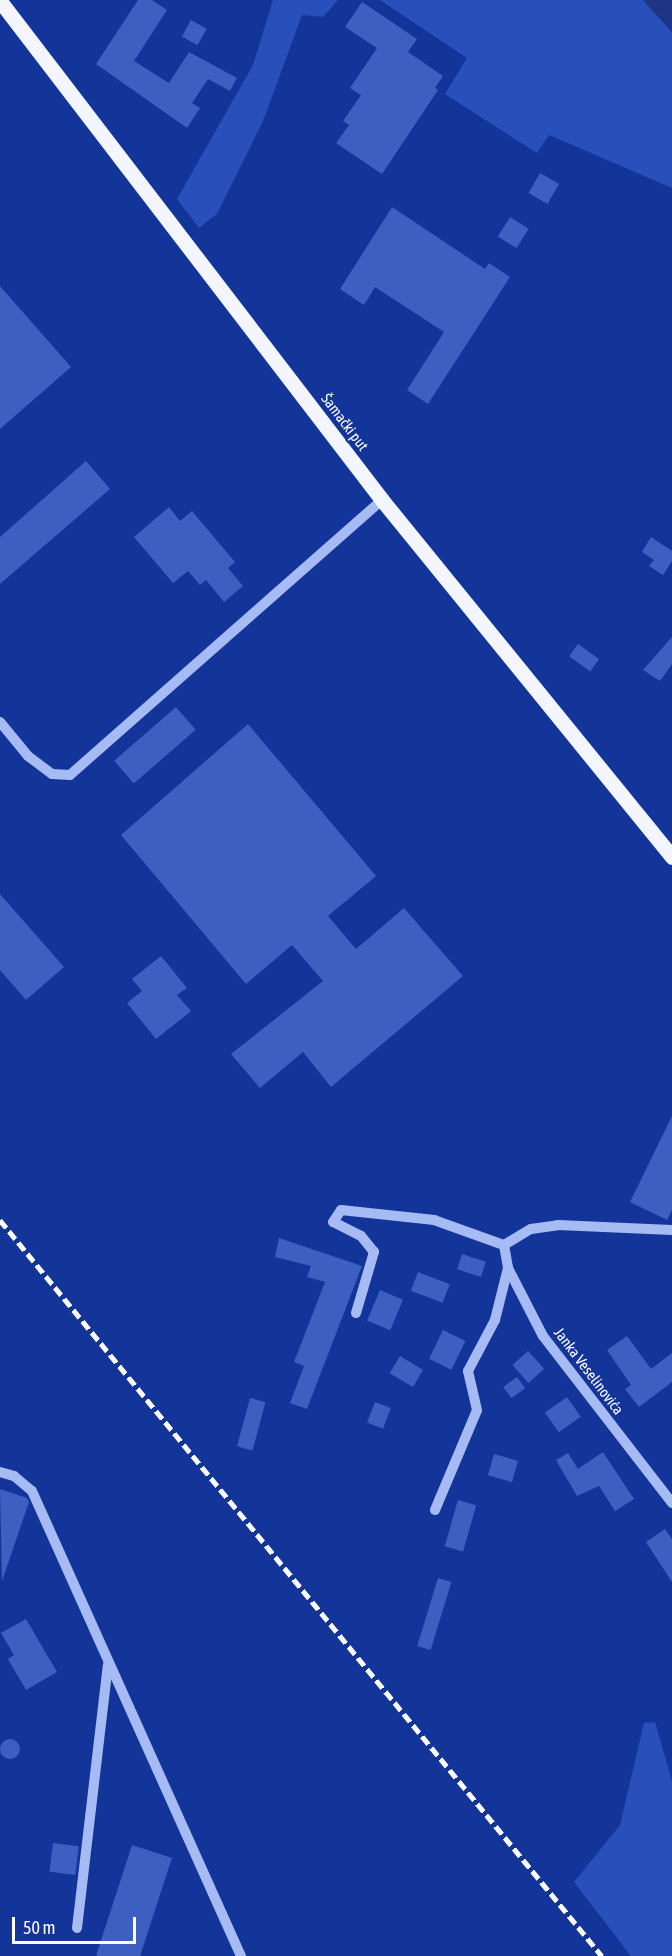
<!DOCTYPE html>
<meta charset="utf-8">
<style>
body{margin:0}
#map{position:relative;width:672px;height:1956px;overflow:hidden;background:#13359a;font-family:"Asap Condensed",sans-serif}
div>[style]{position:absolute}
.green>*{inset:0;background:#294fba}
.water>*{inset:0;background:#1d3583}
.building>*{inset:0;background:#3c5fc1;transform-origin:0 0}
.round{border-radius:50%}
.minor>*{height:10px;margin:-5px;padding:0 5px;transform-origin:5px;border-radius:5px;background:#a6bbf3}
.major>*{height:15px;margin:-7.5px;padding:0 7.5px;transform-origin:7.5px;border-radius:7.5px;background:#f3f5ff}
.rail>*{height:4.5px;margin-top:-2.25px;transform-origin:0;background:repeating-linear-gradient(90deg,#fff 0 10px,transparent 0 14.5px)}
span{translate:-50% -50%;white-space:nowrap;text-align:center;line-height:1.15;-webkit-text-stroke:4.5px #13359a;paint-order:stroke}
.street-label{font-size:15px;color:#fff}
.scale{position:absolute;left:12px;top:1917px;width:124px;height:27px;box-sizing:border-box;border:3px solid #fff;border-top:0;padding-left:8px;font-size:18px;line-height:21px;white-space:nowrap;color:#fff;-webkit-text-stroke:4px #13359a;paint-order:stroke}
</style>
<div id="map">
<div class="green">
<i style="clip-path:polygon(273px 0,338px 0,323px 17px,302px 15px,263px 121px,217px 214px,199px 228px,177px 199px,253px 65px)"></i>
<i style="clip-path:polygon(380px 0,643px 0,672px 32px,672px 188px,549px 135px,537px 153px,445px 94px,467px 58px)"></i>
<i style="clip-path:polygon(655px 1722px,672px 1781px,672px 1956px,631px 1956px,574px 1882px,620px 1825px,644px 1723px)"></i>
</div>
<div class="water">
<i style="clip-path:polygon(643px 0,672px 0,672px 32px,666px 25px)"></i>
</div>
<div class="building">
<i style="clip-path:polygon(138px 0,152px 0,167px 10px,134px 61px,169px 83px,189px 52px,237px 78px,230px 91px,208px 79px,192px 103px,200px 108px,187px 128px,96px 64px)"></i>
<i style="clip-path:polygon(362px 2px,417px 39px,408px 52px,443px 76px,435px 88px,438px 90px,382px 174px,336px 143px,349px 125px,343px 121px,361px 95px,350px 88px,377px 48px,345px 27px)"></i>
<i style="left:191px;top:20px;width:18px;height:19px;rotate:29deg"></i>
<i style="left:540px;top:173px;width:22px;height:23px;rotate:30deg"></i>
<i style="clip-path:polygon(392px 207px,485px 269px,489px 263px,510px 277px,428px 404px,407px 390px,444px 332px,375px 287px,364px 305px,340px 289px)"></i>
<i style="left:510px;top:217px;width:22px;height:23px;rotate:32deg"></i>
<i style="clip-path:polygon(0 286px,71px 367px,0 429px)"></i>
<i style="clip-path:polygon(86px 461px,110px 489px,0 584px,0 537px)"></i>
<i style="clip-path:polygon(169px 507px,180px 521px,192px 511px,235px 562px,228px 568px,243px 586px,224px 602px,206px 580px,200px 585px,188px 571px,173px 583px,134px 537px)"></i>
<i style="clip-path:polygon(651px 537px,672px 551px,672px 561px,663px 575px,649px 566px,654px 560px,642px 552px)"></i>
<i style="clip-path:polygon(672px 637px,672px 664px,660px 681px,643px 670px)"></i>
<i style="left:578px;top:644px;width:26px;height:15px;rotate:36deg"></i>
<i style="left:176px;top:707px;width:30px;height:82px;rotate:49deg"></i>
<i style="clip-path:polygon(248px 724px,376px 876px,328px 916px,356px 949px,404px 908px,463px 976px,331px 1087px,303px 1052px,260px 1088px,231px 1054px,323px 981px,292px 945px,246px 984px,121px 835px)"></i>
<i style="clip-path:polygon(0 894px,64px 967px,26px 1000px,0 970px)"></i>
<i style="clip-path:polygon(161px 956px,187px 988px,177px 995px,191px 1011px,156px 1039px,127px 1003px,142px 991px,132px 979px)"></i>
<i style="clip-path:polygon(672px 1116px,672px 1210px,667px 1220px,630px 1202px)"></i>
<i style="clip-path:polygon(279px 1238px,362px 1266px,307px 1409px,290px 1403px,304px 1366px,294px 1362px,325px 1282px,307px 1277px,311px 1266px,275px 1257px)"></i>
<i style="left:462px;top:1254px;width:25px;height:16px;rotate:18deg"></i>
<i style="left:418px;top:1272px;width:34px;height:20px;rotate:21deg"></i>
<i style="left:380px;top:1290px;width:25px;height:33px;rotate:23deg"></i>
<i style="left:443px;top:1330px;width:25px;height:32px;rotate:26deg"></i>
<i style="clip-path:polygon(627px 1336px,651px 1369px,672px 1353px,672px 1382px,639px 1407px,625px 1389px,631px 1385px,607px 1350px)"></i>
<i style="left:528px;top:1351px;width:24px;height:21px;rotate:48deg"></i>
<i style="left:400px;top:1356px;width:27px;height:20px;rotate:31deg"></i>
<i style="left:517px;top:1377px;width:14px;height:17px;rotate:54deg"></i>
<i style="left:567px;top:1397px;width:24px;height:27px;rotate:55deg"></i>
<i style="left:250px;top:1398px;width:16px;height:50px;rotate:15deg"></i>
<i style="left:375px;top:1402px;width:17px;height:22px;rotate:21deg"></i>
<i style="clip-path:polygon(603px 1452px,634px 1499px,615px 1511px,599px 1486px,577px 1496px,556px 1460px,568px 1453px,578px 1469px)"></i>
<i style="left:494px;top:1454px;width:25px;height:22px;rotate:16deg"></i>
<i style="clip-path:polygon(0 1489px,27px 1498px,29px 1502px,2px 1581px)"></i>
<i style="left:458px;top:1500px;width:19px;height:48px;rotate:16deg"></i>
<i style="clip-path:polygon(665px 1529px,672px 1539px,672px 1582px,646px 1542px)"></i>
<i style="left:438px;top:1578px;width:14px;height:71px;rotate:17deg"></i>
<i style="clip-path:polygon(26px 1619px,57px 1672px,26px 1690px,8px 1659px,14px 1655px,1px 1633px)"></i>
<i class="round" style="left:0;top:1739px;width:20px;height:20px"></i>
<i style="left:53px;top:1843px;width:26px;height:29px;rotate:7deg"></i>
<i style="left:132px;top:1845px;width:42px;height:116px;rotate:18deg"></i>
</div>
<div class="minor">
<i style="left:0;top:722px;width:44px;rotate:50.5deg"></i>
<i style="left:28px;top:756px;width:30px;rotate:37deg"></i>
<i style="left:52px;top:774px;width:18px;rotate:3deg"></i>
<i style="left:70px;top:775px;width:416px;rotate:-41.4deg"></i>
<i style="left:504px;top:1245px;width:23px;rotate:80deg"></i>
<i style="left:508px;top:1268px;width:76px;rotate:62.8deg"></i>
<i style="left:543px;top:1336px;width:211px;rotate:52.3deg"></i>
<i style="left:356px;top:1313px;width:64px;rotate:-73.6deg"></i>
<i style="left:374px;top:1252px;width:21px;rotate:-129deg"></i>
<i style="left:361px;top:1236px;width:31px;rotate:-153deg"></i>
<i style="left:333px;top:1222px;width:14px;rotate:-56deg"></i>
<i style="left:341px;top:1210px;width:94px;rotate:6.1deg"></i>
<i style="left:434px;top:1220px;width:74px;rotate:19.7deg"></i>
<i style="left:504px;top:1245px;width:31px;rotate:-31deg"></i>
<i style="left:531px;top:1229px;width:27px;rotate:-8deg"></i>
<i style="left:558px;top:1225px;width:114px;rotate:2.5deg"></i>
<i style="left:0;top:1472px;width:15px;rotate:16deg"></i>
<i style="left:14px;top:1476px;width:23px;rotate:40deg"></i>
<i style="left:32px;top:1491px;width:510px;rotate:65.8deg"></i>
<i style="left:435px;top:1510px;width:108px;rotate:-67.2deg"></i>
<i style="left:477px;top:1410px;width:40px;rotate:-103deg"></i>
<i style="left:468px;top:1371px;width:58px;rotate:-62.1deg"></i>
<i style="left:495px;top:1320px;width:54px;rotate:-76deg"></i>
<i style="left:77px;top:1928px;width:265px;rotate:-83.3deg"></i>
</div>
<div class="major">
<i style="left:0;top:1px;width:628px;rotate:52.56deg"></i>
<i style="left:382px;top:500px;width:460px;rotate:50.9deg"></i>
</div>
<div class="rail">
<i style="left:0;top:1220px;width:951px;rotate:50.72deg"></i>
</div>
<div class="street-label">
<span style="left:345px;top:422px;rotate:53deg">Šamački put</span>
<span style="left:589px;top:1371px;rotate:53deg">Janka Veselinovića</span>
</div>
<div class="scale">50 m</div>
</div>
